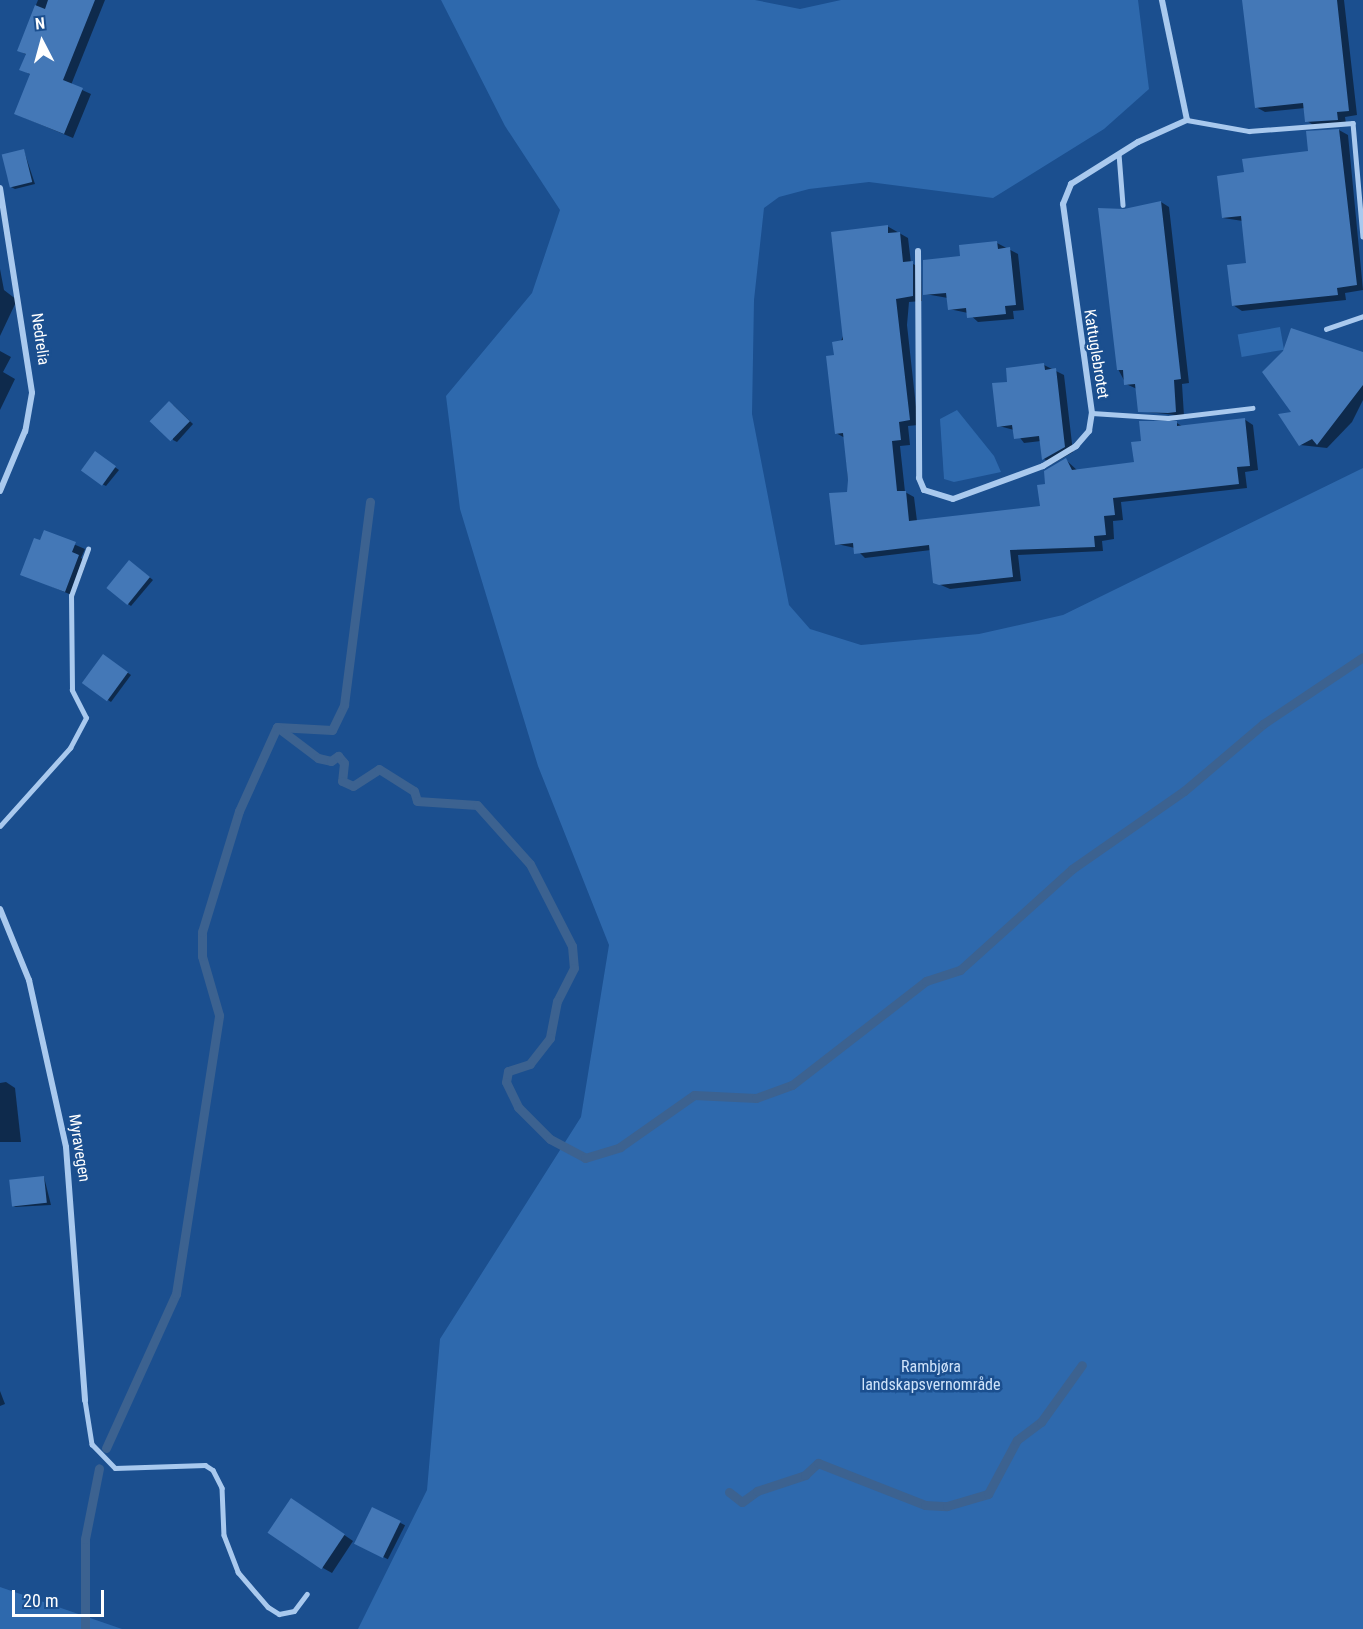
<!DOCTYPE html>
<meta charset="utf-8">
<style>
body{margin:0}
#map{position:relative;width:1363px;height:1629px;overflow:hidden;background:#1b4f8f;font-family:"Roboto Condensed",sans-serif}
div>[style]{position:absolute}
.green>*{inset:0;background:#2e69ad;transform-origin:0 0}
.shadow>*{inset:0;background:#0007;transform-origin:0 0}
.stream>*{height:9px;margin:-4.5px;padding:0 4.5px;transform-origin:4.5px;border-radius:4.5px;background:#3c6290}
.building>*{inset:0;background:#4478b7;transform-origin:0 0}
.lane>*{height:4.5px;margin:-2.25px;padding:0 2.25px;transform-origin:2.25px;border-radius:2.25px;background:#a9c9ee}
.street>*{height:6px;margin:-3px;padding:0 3px;transform-origin:3px;border-radius:3px;background:#a9c9ee}
span{translate:-50% -50%;white-space:nowrap;text-align:center;line-height:1.15;-webkit-text-stroke:5px #1b4f8f;paint-order:stroke}
.street-label{font-size:16px;color:#fff}
.park-label{font-size:16px;color:#cfe3fa}
.north{position:absolute;left:12px;top:12px;width:60px;height:60px;-webkit-text-stroke:4px #1b4f8f;paint-order:stroke;rotate:354deg;font-size:16px;font-weight:700;line-height:24px;text-align:center;color:#fff}
.north::after{content:'';display:block;margin:auto;width:21px;height:27px;background:#fff;clip-path:polygon(50% 0,100% 100%,50% 72%,0 100%)}
.scale{position:absolute;left:12px;top:1590px;width:92px;height:27px;box-sizing:border-box;border:3px solid #fff;border-top:0;padding-left:8px;font-size:18px;line-height:21px;white-space:nowrap;color:#fff;-webkit-text-stroke:4px #1b4f8f;paint-order:stroke}
</style>
<div id="map">
<div class="green">
<i style="clip-path:polygon(441px 0,755px 0,800px 9px,841px 0,1138px 0,1149px 89px,1104px 129px,993px 198px,869px 182px,809px 189px,779px 197px,764px 208px,754px 300px,752px 414px,789px 605px,810px 629px,861px 645px,979px 634px,1063px 615px,1363px 468px,1363px 1629px,358px 1629px,427px 1490px,440px 1339px,581px 1117px,609px 945px,538px 766px,460px 509px,446px 396px,532px 293px,560px 210px,505px 126px)"></i>
<i style="left:1280px;top:327px;width:23px;height:43px;rotate:80deg"></i>
<i style="clip-path:polygon(957px 410px,994px 456px,1001px 472px,954px 482px,944px 479px,940px 419px)"></i>
<i style="clip-path:polygon(0 1587px,122px 1629px,0 1629px)"></i>
</div>
<div class="shadow">
<i style="clip-path:polygon(38px 0,105px 0,71px 85px,91px 94px,73px 138px,25px 118px,31px 75px,21px 69px,27px 55px,18px 50px)"></i>
<i style="clip-path:polygon(1243px 0,1344px 0,1357px 115px,1345px 117px,1346px 124px,1315px 126px,1307px 121px,1305px 108px,1265px 112px,1256px 107px)"></i>
<i style="clip-path:polygon(1339px 130px,1348px 135px,1363px 290px,1345px 293px,1346px 300px,1242px 311px,1233px 305px,1247px 264px,1243px 221px,1223px 218px,1246px 174px,1310px 153px)"></i>
<i style="clip-path:polygon(24px 151px,35px 184px,15px 189px,11px 187px)"></i>
<i style="clip-path:polygon(1161px 202px,1169px 207px,1189px 383px,1182px 384px,1184px 416px,1139px 411px,1137px 389px,1126px 384px,1118px 369px,1124px 211px)"></i>
<i style="clip-path:polygon(887px 226px,908px 238px,911px 263px,921px 268px,922px 301px,909px 302px,907px 325px,918px 425px,908px 426px,910px 445px,900px 446px,905px 492px,914px 497px,917px 521px,1041px 507px,1047px 485px,1066px 460px,1078px 471px,1135px 464px,1143px 442px,1177px 423px,1183px 427px,1244px 419px,1253px 425px,1258px 470px,1245px 472px,1247px 488px,1121px 502px,1123px 520px,1113px 521px,1114px 539px,1102px 541px,1103px 551px,1018px 555px,1021px 581px,950px 589px,934px 582px,931px 550px,865px 558px,855px 548px,837px 544px,849px 493px,845px 438px,836px 433px,835px 356px)"></i>
<i style="clip-path:polygon(997px 243px,1018px 254px,1024px 310px,1013px 311px,1014px 319px,978px 322px,968px 313px,949px 309px,948px 298px,925px 294px,962px 258px)"></i>
<i style="clip-path:polygon(0 269px,4px 290px,17px 300px,0 336px)"></i>
<i style="clip-path:polygon(0 351px,11px 357px,3px 372px,15px 379px,0 410px)"></i>
<i style="clip-path:polygon(1363px 353px,1363px 400px,1352px 422px,1327px 448px,1300px 445px)"></i>
<i style="clip-path:polygon(1044px 365px,1064px 375px,1073px 452px,1052px 464px,1044px 459px,1041px 441px,1024px 443px,1014px 430px,999px 426px,1009px 383px)"></i>
<i style="clip-path:polygon(173px 405px,193px 424px,177px 442px,173px 440px)"></i>
<i style="clip-path:polygon(99px 456px,119px 470px,106px 486px,102px 484px)"></i>
<i style="clip-path:polygon(45px 532px,85px 549px,81px 558px,87px 561px,74px 596px,22px 574px)"></i>
<i style="clip-path:polygon(133px 564px,153px 580px,131px 606px,128px 604px)"></i>
<i style="clip-path:polygon(107px 658px,131px 675px,111px 702px,83px 683px)"></i>
<i style="clip-path:polygon(6px 1082px,15px 1088px,21px 1142px,0 1142px,0 1083px)"></i>
<i style="clip-path:polygon(44px 1177px,51px 1205px,14px 1207px)"></i>
<i style="clip-path:polygon(0 1391px,5px 1404px,0 1406px)"></i>
<i style="clip-path:polygon(301px 1505px,353px 1541px,332px 1573px,323px 1568px)"></i>
<i style="left:373px;top:1509px;width:36px;height:38px;rotate:27deg"></i>
</div>
<div class="stream">
<i style="left:277px;top:727px;width:55px;rotate:3.1deg"></i>
<i style="left:332px;top:730px;width:28px;rotate:-64deg"></i>
<i style="left:344px;top:705px;width:205px;rotate:-82.7deg"></i>
<i style="left:106px;top:1448px;width:169px;rotate:-65.6deg"></i>
<i style="left:176px;top:1294px;width:282px;rotate:-81.2deg"></i>
<i style="left:219px;top:1015px;width:61px;rotate:-106.1deg"></i>
<i style="left:202px;top:956px;width:24px;rotate:-90deg"></i>
<i style="left:202px;top:932px;width:127px;rotate:-73deg"></i>
<i style="left:239px;top:811px;width:92px;rotate:-65.7deg"></i>
<i style="left:277px;top:727px;width:51px;rotate:37.1deg"></i>
<i style="left:318px;top:758px;width:13px;rotate:13deg"></i>
<i style="left:331px;top:761px;width:9px;rotate:-36deg"></i>
<i style="left:338px;top:756px;width:9px;rotate:49deg"></i>
<i style="left:344px;top:763px;width:18px;rotate:96deg"></i>
<i style="left:342px;top:781px;width:12px;rotate:24deg"></i>
<i style="left:353px;top:786px;width:31px;rotate:-33deg"></i>
<i style="left:379px;top:769px;width:41px;rotate:32.2deg"></i>
<i style="left:414px;top:791px;width:10px;rotate:73deg"></i>
<i style="left:417px;top:801px;width:60px;rotate:3.8deg"></i>
<i style="left:477px;top:805px;width:79px;rotate:48.1deg"></i>
<i style="left:530px;top:864px;width:92px;rotate:62.9deg"></i>
<i style="left:572px;top:946px;width:22px;rotate:85deg"></i>
<i style="left:574px;top:968px;width:37px;rotate:117deg"></i>
<i style="left:557px;top:1001px;width:38px;rotate:101deg"></i>
<i style="left:550px;top:1038px;width:33px;rotate:128deg"></i>
<i style="left:530px;top:1064px;width:23px;rotate:162deg"></i>
<i style="left:508px;top:1071px;width:11px;rotate:100deg"></i>
<i style="left:506px;top:1082px;width:28px;rotate:64deg"></i>
<i style="left:518px;top:1107px;width:45px;rotate:45deg"></i>
<i style="left:550px;top:1139px;width:40px;rotate:28deg"></i>
<i style="left:585px;top:1158px;width:37px;rotate:-17deg"></i>
<i style="left:620px;top:1147px;width:90px;rotate:-35.1deg"></i>
<i style="left:694px;top:1095px;width:62px;rotate:2.8deg"></i>
<i style="left:756px;top:1098px;width:38px;rotate:-20deg"></i>
<i style="left:792px;top:1085px;width:170px;rotate:-37.8deg"></i>
<i style="left:926px;top:981px;width:36px;rotate:-18deg"></i>
<i style="left:960px;top:970px;width:151px;rotate:-42deg"></i>
<i style="left:1072px;top:869px;width:136px;rotate:-34.9deg"></i>
<i style="left:1184px;top:791px;width:104px;rotate:-40.3deg"></i>
<i style="left:1263px;top:724px;width:120px;rotate:-33.8deg"></i>
<i style="left:729px;top:1492px;width:16px;rotate:38deg"></i>
<i style="left:742px;top:1502px;width:19px;rotate:-36deg"></i>
<i style="left:757px;top:1491px;width:51px;rotate:-18.4deg"></i>
<i style="left:805px;top:1475px;width:18px;rotate:-43deg"></i>
<i style="left:818px;top:1463px;width:115px;rotate:21.4deg"></i>
<i style="left:925px;top:1505px;width:22px;rotate:3deg"></i>
<i style="left:947px;top:1506px;width:43px;rotate:-16.3deg"></i>
<i style="left:988px;top:1494px;width:61px;rotate:-61.8deg"></i>
<i style="left:1017px;top:1440px;width:30px;rotate:-37deg"></i>
<i style="left:1041px;top:1422px;width:70px;rotate:-54.3deg"></i>
<i style="left:85px;top:1629px;width:90px;rotate:-90deg"></i>
<i style="left:85px;top:1539px;width:72px;rotate:-78.8deg"></i>
</div>
<div class="building">
<i style="clip-path:polygon(48px 0,95px 0,63px 80px,83px 88px,64px 134px,14px 114px,30px 74px,19px 70px,26px 54px,17px 51px,35px 5px,45px 9px)"></i>
<i style="clip-path:polygon(1242px 0,1337px 0,1349px 111px,1337px 112px,1338px 120px,1305px 122px,1303px 103px,1255px 108px)"></i>
<i style="clip-path:polygon(1339px 129px,1357px 285px,1337px 288px,1338px 295px,1232px 306px,1227px 265px,1246px 263px,1241px 216px,1222px 218px,1217px 176px,1244px 172px,1242px 159px,1308px 151px,1306px 131px)"></i>
<i style="left:24px;top:149px;width:34px;height:23px;rotate:76deg"></i>
<i style="clip-path:polygon(1161px 201px,1181px 379px,1174px 380px,1176px 412px,1168px 413px,1138px 412px,1135px 384px,1124px 385px,1123px 370px,1117px 370px,1098px 208px,1124px 209px)"></i>
<i style="clip-path:polygon(888px 225px,888px 233px,900px 232px,903px 262px,913px 261px,913px 296px,896px 299px,910px 420px,899px 422px,901px 440px,892px 441px,897px 491px,906px 491px,909px 521px,1040px 506px,1037px 485px,1045px 484px,1044px 471px,1066px 458px,1072px 470px,1134px 462px,1131px 442px,1141px 441px,1139px 421px,1177px 421px,1177px 426px,1245px 418px,1250px 466px,1237px 467px,1239px 484px,1113px 498px,1115px 515px,1104px 516px,1106px 535px,1094px 536px,1095px 547px,1010px 550px,1013px 577px,939px 585px,933px 583px,929px 545px,854px 554px,853px 543px,835px 545px,829px 493px,847px 492px,848px 480px,843px 433px,835px 434px,826px 356px,834px 355px,832px 342px,843px 340px,831px 232px)"></i>
<i style="clip-path:polygon(997px 241px,998px 249px,1010px 247px,1016px 305px,1005px 306px,1006px 314px,967px 318px,966px 308px,948px 310px,946px 293px,923px 295px,923px 260px,960px 256px,959px 245px)"></i>
<i style="clip-path:polygon(1291px 328px,1363px 352px,1363px 385px,1317px 445px,1312px 439px,1299px 446px,1278px 414px,1291px 412px,1262px 372px,1283px 351px)"></i>
<i style="clip-path:polygon(1044px 363px,1045px 370px,1056px 368px,1065px 447px,1042px 460px,1039px 436px,1014px 439px,1012px 425px,997px 427px,992px 383px,1007px 382px,1006px 368px)"></i>
<i style="left:169px;top:401px;width:29px;height:28px;rotate:44deg"></i>
<i style="left:95px;top:451px;width:26px;height:24px;rotate:36deg"></i>
<i style="clip-path:polygon(44px 530px,76px 542px,72px 552px,79px 555px,65px 592px,20px 575px,34px 538px,40px 540px)"></i>
<i style="left:129px;top:560px;width:27px;height:36px;rotate:39deg"></i>
<i style="left:103px;top:654px;width:31px;height:36px;rotate:36deg"></i>
<i style="left:44px;top:1176px;width:27px;height:35px;rotate:84deg"></i>
<i style="left:291px;top:1498px;width:65px;height:42px;rotate:34deg"></i>
<i style="left:372px;top:1507px;width:32px;height:41px;rotate:26deg"></i>
</div>
<div class="lane">
<i style="left:1187px;top:120px;width:63px;rotate:10.1deg"></i>
<i style="left:1249px;top:131px;width:104px;rotate:-4.4deg"></i>
<i style="left:1353px;top:123px;width:114px;rotate:85deg"></i>
<i style="left:1119px;top:154px;width:51px;rotate:85.5deg"></i>
<i style="left:1326px;top:329px;width:39px;rotate:-19deg"></i>
<i style="left:1092px;top:413px;width:76px;rotate:3.8deg"></i>
<i style="left:1168px;top:418px;width:85px;rotate:-6.8deg"></i>
<i style="left:0;top:826px;width:105px;rotate:-48.1deg"></i>
<i style="left:70px;top:748px;width:34px;rotate:-62deg"></i>
<i style="left:86px;top:718px;width:31px;rotate:-117deg"></i>
<i style="left:72px;top:690px;width:94px;rotate:-90.6deg"></i>
<i style="left:71px;top:596px;width:50px;rotate:-70.1deg"></i>
<i style="left:85px;top:1400px;width:45px;rotate:81deg"></i>
<i style="left:92px;top:1444px;width:33px;rotate:46deg"></i>
<i style="left:115px;top:1468px;width:90px;rotate:-1.9deg"></i>
<i style="left:205px;top:1465px;width:9px;rotate:32deg"></i>
<i style="left:213px;top:1470px;width:20px;rotate:63deg"></i>
<i style="left:222px;top:1488px;width:47px;rotate:87.6deg"></i>
<i style="left:224px;top:1535px;width:40px;rotate:69deg"></i>
<i style="left:238px;top:1572px;width:46px;rotate:49.4deg"></i>
<i style="left:268px;top:1607px;width:13px;rotate:32deg"></i>
<i style="left:279px;top:1614px;width:15px;rotate:-11deg"></i>
<i style="left:294px;top:1611px;width:21px;rotate:-53deg"></i>
</div>
<div class="street">
<i style="left:0;top:188px;width:207px;rotate:81.1deg"></i>
<i style="left:32px;top:393px;width:39px;rotate:100deg"></i>
<i style="left:25px;top:431px;width:65px;rotate:112.6deg"></i>
<i style="left:918px;top:251px;width:227px;rotate:89.7deg"></i>
<i style="left:919px;top:478px;width:13px;rotate:67deg"></i>
<i style="left:924px;top:490px;width:30px;rotate:17deg"></i>
<i style="left:953px;top:499px;width:96px;rotate:-20.1deg"></i>
<i style="left:1043px;top:466px;width:39px;rotate:-31deg"></i>
<i style="left:1076px;top:446px;width:20px;rotate:-49deg"></i>
<i style="left:1089px;top:431px;width:18px;rotate:-81deg"></i>
<i style="left:1092px;top:413px;width:211px;rotate:-97.9deg"></i>
<i style="left:1063px;top:204px;width:22px;rotate:-68deg"></i>
<i style="left:1071px;top:184px;width:79px;rotate:-32.1deg"></i>
<i style="left:1138px;top:142px;width:54px;rotate:-24.2deg"></i>
<i style="left:1187px;top:120px;width:123px;rotate:-101.8deg"></i>
<i style="left:0;top:909px;width:77px;rotate:67.8deg"></i>
<i style="left:29px;top:980px;width:171px;rotate:77.5deg"></i>
<i style="left:66px;top:1147px;width:254px;rotate:85.7deg"></i>
</div>
<div class="street-label">
<span style="left:40px;top:339px;rotate:82deg">Nedrelia</span>
<span style="left:1096px;top:354px;rotate:81deg">Kattuglebrotet</span>
<span style="left:79px;top:1148px;rotate:81deg">Myravegen</span>
</div>
<div class="park-label">
<span style="left:931px;top:1376px">Rambjøra<br>landskapsvernområde</span>
</div>
<div class="north">N</div>
<div class="scale">20 m</div>
</div>
